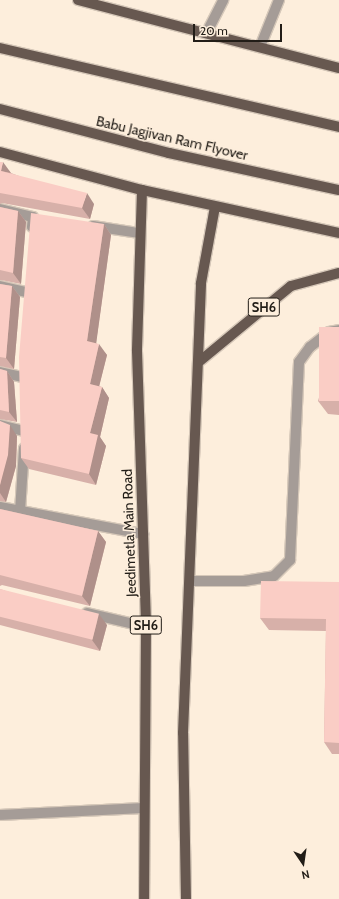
<!DOCTYPE html>
<style>
body{margin:0}
#map{position:relative;width:339px;height:899px;overflow:hidden;background:#fdeedc;font-family:Cabin,sans-serif}
div>[style]{position:absolute}
.roads{filter:drop-shadow(1px 0 #d6c8b9) drop-shadow(-1px 0 #d6c8b9) drop-shadow(0 1px #d6c8b9) drop-shadow(0 -1px #d6c8b9)}
.minor>*{height:10px;margin:-5px;padding:0 5px;transform-origin:5px;border-radius:5px;background:#a59c97}
.major>*{height:10px;margin:-5px;padding:0 5px;transform-origin:5px;border-radius:5px;background:#675850}
.wall>*{inset:0;background:#d7b0a9}
.shaded-wall>*{inset:0;background:#af908a}
.building>*{inset:0;background:#facdc5;transform-origin:0 0}
span{translate:-50% -50%;white-space:nowrap;text-align:center;line-height:1.15;-webkit-text-stroke:3px #fdeedc;paint-order:stroke}
.shield-label span{padding:1px 3px;background:#fdeedc;border:1px solid;border-radius:3px;-webkit-text-stroke-width:0}
.shield-label{font-size:13px;color:#221d17;font-weight:700}
.street-label{font-size:14px;color:#221d17}
.north{position:absolute;left:283px;top:843px;width:40px;height:40px;-webkit-text-stroke:3px #fdeedc;paint-order:stroke;rotate:167deg;font-size:11px;font-weight:700;line-height:16px;text-align:center;color:#221d17}
.north::after{content:'';display:block;margin:auto;width:14px;height:18px;background:#221d17;clip-path:polygon(50% 0,100% 100%,50% 72%,0 100%)}
.scale{position:absolute;left:193px;top:24px;width:89px;height:18px;box-sizing:border-box;border:2px solid #221d17;border-top:0;padding-left:5px;font-size:12px;line-height:14px;white-space:nowrap;color:#221d17;-webkit-text-stroke:3px #fdeedc;paint-order:stroke}
</style>
<div id="map">
<div class="roads">
<div class="minor">
<i style="left:207px;top:32px;width:36px;rotate:-63deg"></i>
<i style="left:260px;top:47px;width:51px;rotate:-68deg"></i>
<i style="left:0;top:209px;width:34px;rotate:14deg"></i>
<i style="left:33px;top:217px;width:10px;rotate:96deg"></i>
<i style="left:93px;top:226px;width:47px;rotate:8.7deg"></i>
<i style="left:0;top:286px;width:27px;rotate:13deg"></i>
<i style="left:0;top:372px;width:22px;rotate:13deg"></i>
<i style="left:0;top:425px;width:25px;rotate:14deg"></i>
<i style="left:0;top:507px;width:146px;rotate:10.7deg"></i>
<i style="left:20px;top:512px;width:64px;rotate:-86.4deg"></i>
<i style="left:190px;top:581px;width:54px"></i>
<i style="left:244px;top:581px;width:30px;rotate:-9deg"></i>
<i style="left:274px;top:576px;width:23px;rotate:-45deg"></i>
<i style="left:290px;top:560px;width:198px;rotate:-87.4deg"></i>
<i style="left:299px;top:362px;width:19px;rotate:-54deg"></i>
<i style="left:310px;top:347px;width:24px;rotate:-38deg"></i>
<i style="left:329px;top:332px;width:10px;rotate:-11deg"></i>
<i style="left:87px;top:613px;width:61px;rotate:13.3deg"></i>
<i style="left:0;top:815px;width:144px;rotate:-2.8deg"></i>
</div>
<div class="major">
<i style="left:78px;top:0;width:270px;rotate:14.6deg"></i>
<i style="left:0;top:48px;width:348px;rotate:13.1deg"></i>
<i style="left:0;top:109px;width:175px;rotate:14.6deg"></i>
<i style="left:169px;top:153px;width:174px;rotate:12.3deg"></i>
<i style="left:0;top:152px;width:147px;rotate:15deg"></i>
<i style="left:142px;top:190px;width:202px;rotate:12.3deg"></i>
<i style="left:142px;top:190px;width:161px;rotate:91.8deg"></i>
<i style="left:137px;top:351px;width:276px;rotate:88.1deg"></i>
<i style="left:146px;top:627px;width:272px;rotate:90.4deg"></i>
<i style="left:200px;top:361px;width:118px;rotate:-39.5deg"></i>
<i style="left:291px;top:286px;width:50px;rotate:-15.2deg"></i>
<i style="left:186px;top:899px;width:166px;rotate:-91deg"></i>
<i style="left:183px;top:733px;width:450px;rotate:-87.7deg"></i>
<i style="left:201px;top:283px;width:77px;rotate:-79.6deg"></i>
</div>
</div>
<div class="wall">
<i style="clip-path:polygon(0 162px,11px 173px,94px 204px,90px 219px,2px 203px,0 204px)"></i>
<i style="clip-path:polygon(0 207px,18px 211px,26px 222px,21px 284px,1px 280px,0 280px)"></i>
<i style="clip-path:polygon(104px 224px,111px 235px,96px 343px,107px 355px,99px 386px,102px 387px,109px 398px,100px 437px,106px 446px,96px 485px,29px 469px,21px 458px)"></i>
<i style="clip-path:polygon(0 284px,12px 286px,20px 297px,14px 369px,0 366px)"></i>
<i style="clip-path:polygon(339px 327px,339px 415px,328px 414px,318px 401px)"></i>
<i style="clip-path:polygon(0 369px,7px 371px,14px 382px,17px 422px,0 419px)"></i>
<i style="clip-path:polygon(0 421px,17px 436px,16px 466px,6px 502px,0 501px)"></i>
<i style="clip-path:polygon(0 509px,98px 531px,106px 542px,90px 606px,2px 585px,0 586px)"></i>
<i style="clip-path:polygon(339px 582px,339px 754px,332px 754px,324px 742px,326px 631px,269px 630px,260px 618px)"></i>
<i style="clip-path:polygon(0 589px,107px 625px,100px 651px,0 625px)"></i>
</div>
<div class="shaded-wall">
<i style="clip-path:polygon(3px 162px,11px 173px,1px 171px)"></i>
<i style="clip-path:polygon(87px 193px,94px 204px,90px 219px,82px 208px)"></i>
<i style="clip-path:polygon(18px 211px,26px 222px,21px 284px,13px 273px)"></i>
<i style="clip-path:polygon(104px 224px,111px 235px,95px 352px,87px 341px)"></i>
<i style="clip-path:polygon(12px 286px,20px 297px,14px 369px,6px 358px)"></i>
<i style="clip-path:polygon(99px 344px,107px 355px,97px 395px,90px 384px)"></i>
<i style="clip-path:polygon(7px 371px,14px 382px,17px 422px,9px 412px)"></i>
<i style="clip-path:polygon(102px 387px,109px 398px,100px 437px,106px 446px,96px 485px,89px 474px,90px 433px)"></i>
<i style="clip-path:polygon(10px 425px,17px 436px,16px 466px,6px 502px,0 493px,0 485px)"></i>
<i style="clip-path:polygon(98px 531px,106px 542px,90px 606px,82px 596px)"></i>
<i style="clip-path:polygon(99px 614px,107px 625px,100px 651px,92px 640px)"></i>
</div>
<div class="building">
<i style="clip-path:polygon(0 162px,3px 162px,1px 171px,87px 193px,82px 208px,0 193px)"></i>
<i style="clip-path:polygon(0 207px,18px 211px,13px 273px,0 270px)"></i>
<i style="clip-path:polygon(31px 213px,104px 224px,87px 341px,99px 344px,90px 384px,102px 387px,90px 433px,98px 435px,89px 474px,21px 458px,19px 357px)"></i>
<i style="clip-path:polygon(0 284px,12px 286px,6px 358px,0 357px)"></i>
<i style="left:319px;top:327px;width:20px;height:74px"></i>
<i style="clip-path:polygon(0 369px,7px 371px,9px 412px,0 410px)"></i>
<i style="clip-path:polygon(0 421px,10px 425px,8px 455px,0 485px)"></i>
<i style="clip-path:polygon(0 509px,98px 531px,82px 596px,0 575px)"></i>
<i style="clip-path:polygon(261px 581px,339px 582px,339px 743px,324px 742px,326px 619px,260px 618px)"></i>
<i style="left:0;top:589px;width:102px;height:27px;rotate:14deg"></i>
</div>
<div class="shield-label">
<span style="left:264px;top:307px">SH6</span>
<span style="left:146px;top:625px">SH6</span>
</div>
<div class="street-label">
<span style="left:172px;top:138px;rotate:13deg">Babu Jagjivan Ram Flyover</span>
<span style="left:129px;top:533px;rotate:-92deg">Jeedimetla Main Road</span>
</div>
<div class="north">N</div>
<div class="scale">20 m</div>
</div>
